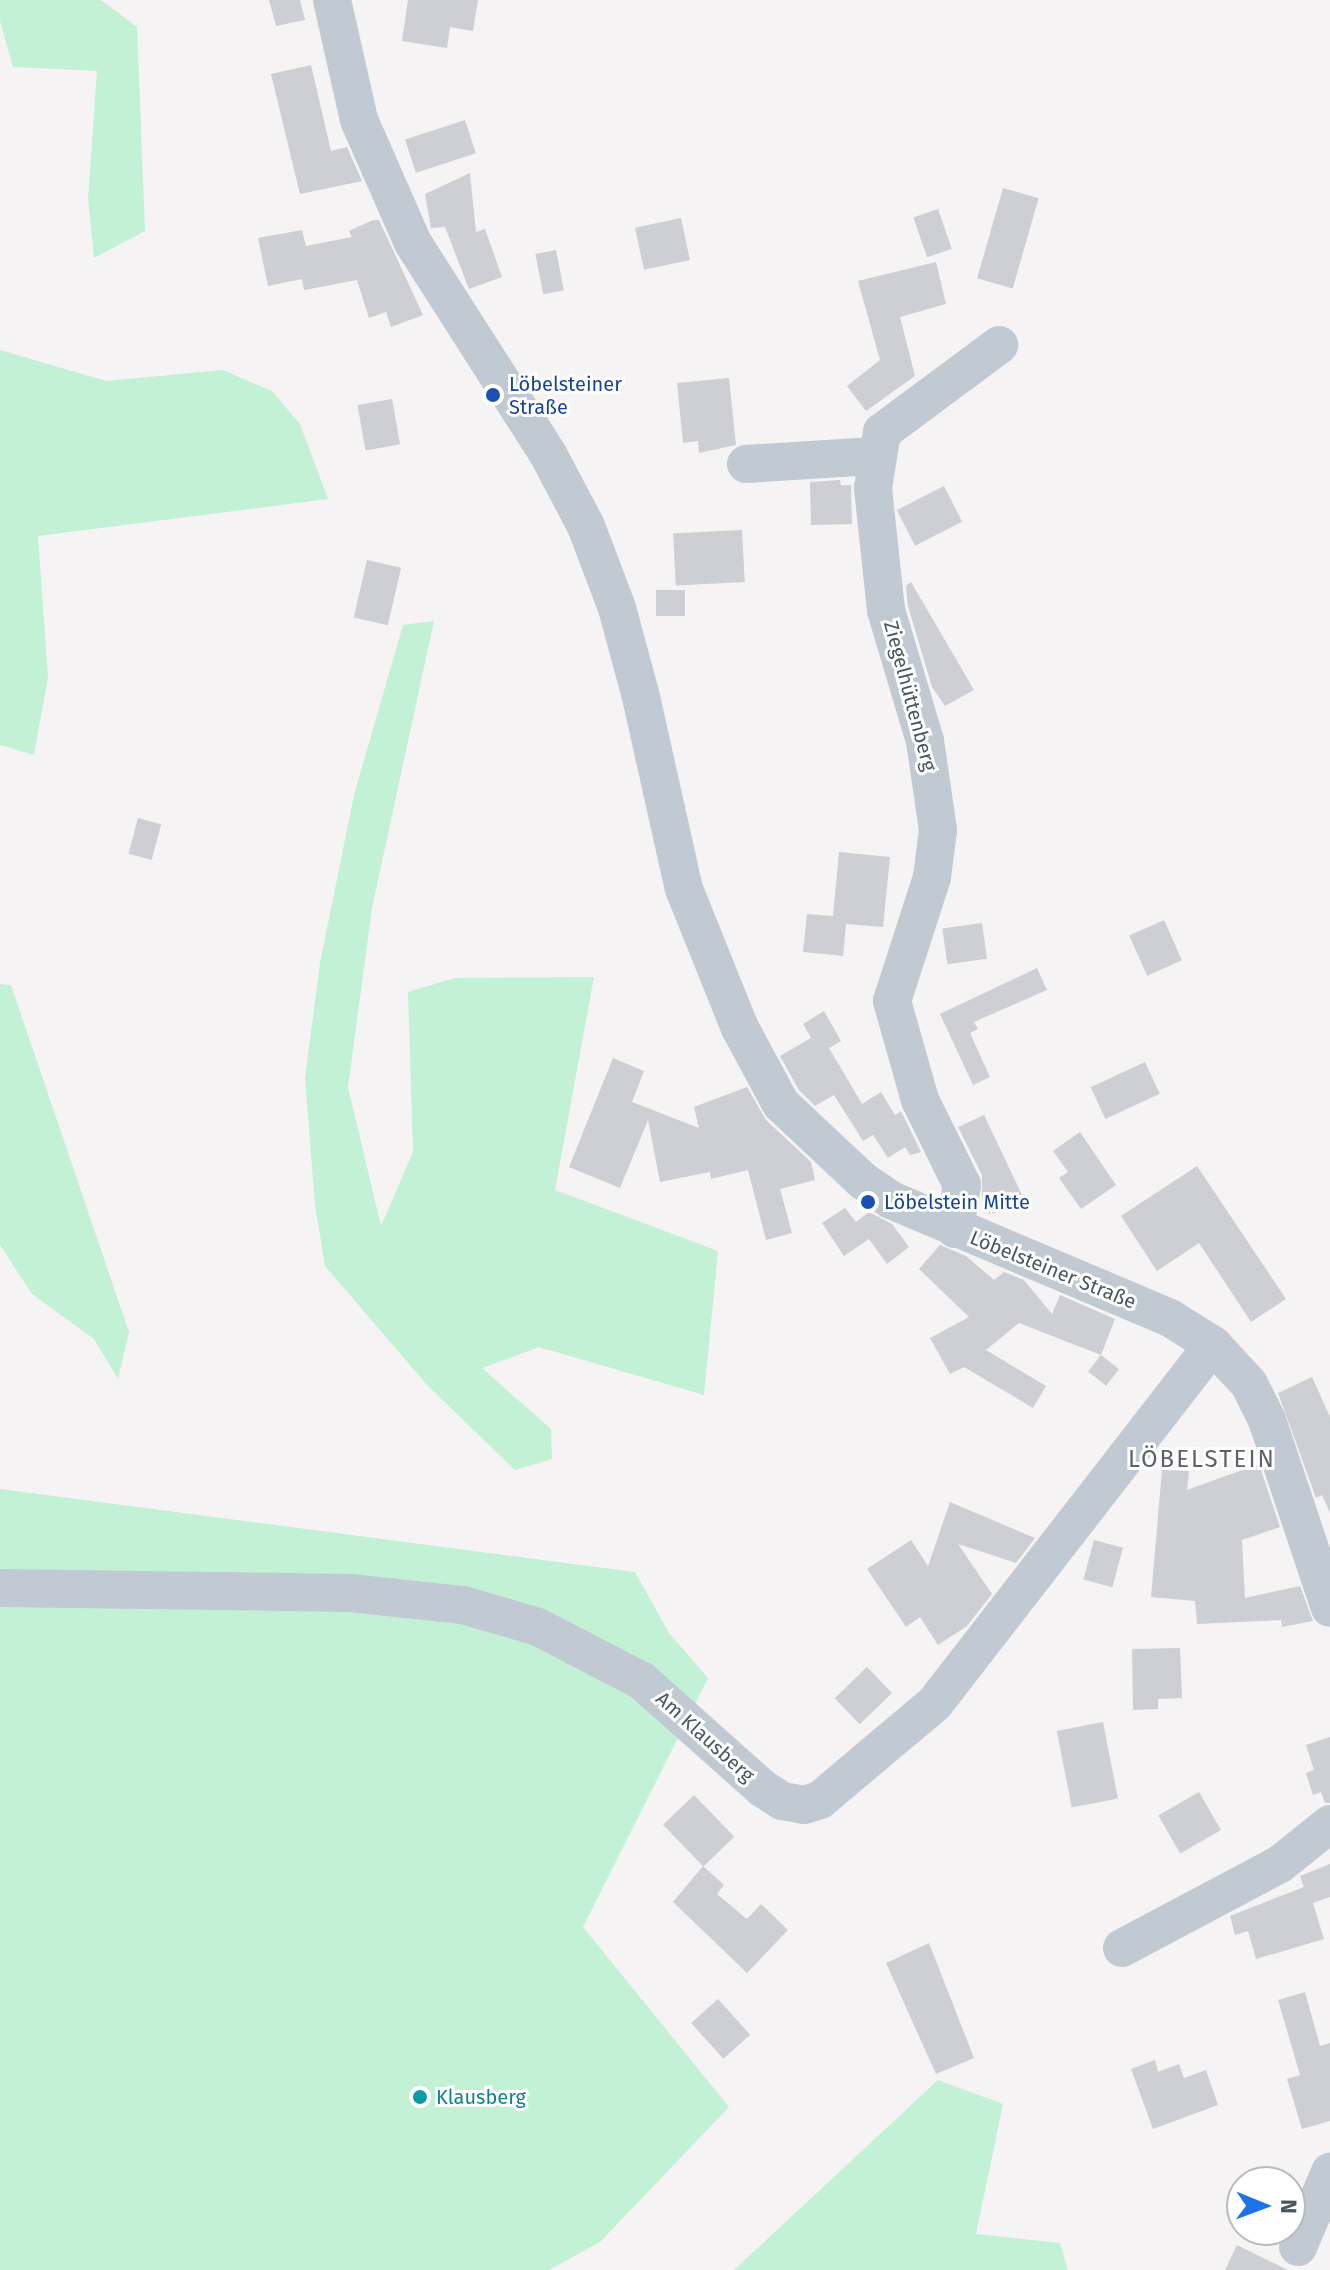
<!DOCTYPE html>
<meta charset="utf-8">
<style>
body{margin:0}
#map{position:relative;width:1330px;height:2270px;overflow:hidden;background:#f5f3f3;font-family:"Fira Sans",sans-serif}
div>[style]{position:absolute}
.green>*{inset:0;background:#c3f1d5}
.building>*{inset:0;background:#cdcfd5;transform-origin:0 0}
.minor>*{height:38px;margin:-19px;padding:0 19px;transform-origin:19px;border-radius:19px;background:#c1cad2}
.dots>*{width:22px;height:22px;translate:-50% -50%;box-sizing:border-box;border:4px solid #fff;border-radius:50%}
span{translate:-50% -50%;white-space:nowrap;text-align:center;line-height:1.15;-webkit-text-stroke:6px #fff;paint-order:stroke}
.transit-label{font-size:20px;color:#164399}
.left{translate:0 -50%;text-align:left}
.street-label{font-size:20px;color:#4a5661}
.culture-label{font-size:20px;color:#0d838f}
.quarter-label{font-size:24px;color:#5f6368;letter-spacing:2px}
.north{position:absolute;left:1226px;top:2166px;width:80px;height:80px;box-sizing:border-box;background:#fff;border:2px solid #b7bbc0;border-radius:50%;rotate:91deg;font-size:22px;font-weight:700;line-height:32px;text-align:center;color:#4a5661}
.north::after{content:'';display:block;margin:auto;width:28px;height:36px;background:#1a73e8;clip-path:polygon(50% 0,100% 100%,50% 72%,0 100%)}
</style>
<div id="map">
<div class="green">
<i style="clip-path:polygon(0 0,101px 0,137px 27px,145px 231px,94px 258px,88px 199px,97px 71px,13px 67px,0 21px)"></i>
<i style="clip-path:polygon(0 350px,106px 381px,223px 370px,272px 391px,300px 424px,328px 499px,38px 536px,48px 677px,34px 755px,0 745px)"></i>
<i style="clip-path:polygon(434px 621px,372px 908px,348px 1087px,381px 1226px,413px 1152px,408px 992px,455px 978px,594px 977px,555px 1190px,718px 1251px,704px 1395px,539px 1347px,482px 1368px,551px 1429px,552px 1459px,515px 1470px,428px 1386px,325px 1266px,315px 1205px,305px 1078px,320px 963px,354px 795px,403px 625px)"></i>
<i style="clip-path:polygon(0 984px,11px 985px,129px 1332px,118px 1379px,94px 1339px,32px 1294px,0 1245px)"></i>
<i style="clip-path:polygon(0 1489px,635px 1572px,669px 1633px,708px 1678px,583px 1927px,729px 2107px,600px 2242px,549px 2270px,0 2270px)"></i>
<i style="clip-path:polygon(938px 2080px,1003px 2104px,976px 2234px,1060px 2243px,1068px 2270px,734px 2270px)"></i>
</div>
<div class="building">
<i style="clip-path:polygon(269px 0,300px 0,305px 20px,276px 26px)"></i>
<i style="clip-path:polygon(408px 0,478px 0,473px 31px,450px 27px,447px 48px,402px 41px)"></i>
<i style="clip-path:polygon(311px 65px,331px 151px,347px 147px,362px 181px,300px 194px,271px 74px)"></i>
<i style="left:465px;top:120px;width:35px;height:63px;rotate:72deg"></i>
<i style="clip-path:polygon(470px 173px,476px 232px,485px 229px,502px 277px,469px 289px,445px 227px,431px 228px,425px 194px)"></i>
<i style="left:1003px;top:188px;width:37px;height:94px;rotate:16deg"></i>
<i style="left:938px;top:209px;width:42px;height:26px;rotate:71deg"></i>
<i style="left:681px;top:218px;width:43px;height:47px;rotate:78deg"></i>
<i style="clip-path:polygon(373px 220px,379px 220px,423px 315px,391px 327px,386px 312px,369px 318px,357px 280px,304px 290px,302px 279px,268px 286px,258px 238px,302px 230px,306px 246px,352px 237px,349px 231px)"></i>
<i style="left:556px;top:250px;width:41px;height:21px;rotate:79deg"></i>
<i style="clip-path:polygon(936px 262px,946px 304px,900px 317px,915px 376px,866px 411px,847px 386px,880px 360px,858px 281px)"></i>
<i style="clip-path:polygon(729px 378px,736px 445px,699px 453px,698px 441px,683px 443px,677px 383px)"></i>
<i style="left:392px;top:399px;width:46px;height:35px;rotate:80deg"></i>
<i style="clip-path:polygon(840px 480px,841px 485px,851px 485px,852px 524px,811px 525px,810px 482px)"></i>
<i style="left:944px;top:486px;width:40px;height:53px;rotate:63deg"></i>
<i style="left:742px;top:530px;width:52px;height:69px;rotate:87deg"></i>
<i style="left:367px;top:560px;width:35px;height:59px;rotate:13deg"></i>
<i style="clip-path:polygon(911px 582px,974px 690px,945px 706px,932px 687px,908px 606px,906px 586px)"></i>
<i style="left:656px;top:590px;width:29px;height:26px"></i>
<i style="left:138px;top:818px;width:24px;height:37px;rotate:15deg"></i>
<i style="clip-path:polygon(839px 852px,890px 857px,883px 927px,846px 924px,843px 956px,803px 952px,807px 914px,833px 916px)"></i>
<i style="left:1164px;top:920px;width:44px;height:38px;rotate:66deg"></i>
<i style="left:982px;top:923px;width:36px;height:40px;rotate:82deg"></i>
<i style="clip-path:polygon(1037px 968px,1047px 990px,974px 1022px,978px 1029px,970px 1033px,990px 1077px,973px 1085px,940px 1014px)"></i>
<i style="clip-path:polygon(824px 1011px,841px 1041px,829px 1048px,862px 1104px,881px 1092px,895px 1115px,901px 1111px,921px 1152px,910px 1155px,905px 1147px,888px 1158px,873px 1135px,863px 1141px,834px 1095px,815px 1106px,799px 1090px,780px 1056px,811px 1038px,803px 1024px)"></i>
<i style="clip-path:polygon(613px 1058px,644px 1071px,632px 1102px,699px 1128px,694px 1107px,747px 1087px,766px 1120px,811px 1162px,815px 1180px,780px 1189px,792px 1233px,766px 1240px,748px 1170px,711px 1179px,710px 1172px,660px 1182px,648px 1120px,620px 1188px,569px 1167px)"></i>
<i style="left:1145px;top:1062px;width:35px;height:60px;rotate:65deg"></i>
<i style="clip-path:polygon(984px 1115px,1024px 1199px,990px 1215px,982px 1200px,982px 1175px,958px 1127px)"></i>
<i style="clip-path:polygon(1080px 1132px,1116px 1185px,1081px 1209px,1059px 1178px,1068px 1172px,1053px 1151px)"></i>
<i style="clip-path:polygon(1197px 1166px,1286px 1299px,1251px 1322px,1199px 1243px,1157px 1271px,1121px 1216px)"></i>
<i style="clip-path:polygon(845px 1208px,856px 1222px,869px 1212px,892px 1224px,909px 1247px,887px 1264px,869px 1239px,844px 1256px,822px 1223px)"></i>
<i style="clip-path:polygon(940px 1245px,966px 1256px,994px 1280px,1004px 1272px,1024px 1280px,1052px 1314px,1060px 1295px,1115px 1319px,1101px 1355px,1019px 1323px,986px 1350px,1046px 1386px,1033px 1408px,964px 1367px,950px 1374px,930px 1338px,969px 1317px,919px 1269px)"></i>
<i style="left:1101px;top:1355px;width:23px;height:21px;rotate:38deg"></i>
<i style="clip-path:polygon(1312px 1377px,1330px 1417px,1330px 1513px,1322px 1495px,1316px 1498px,1278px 1393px)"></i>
<i style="clip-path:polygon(1259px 1464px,1280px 1527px,1242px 1540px,1245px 1598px,1300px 1586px,1313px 1621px,1282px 1627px,1281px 1620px,1197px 1624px,1195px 1601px,1151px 1597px,1162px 1470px,1189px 1471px,1187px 1490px)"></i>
<i style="clip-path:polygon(950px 1502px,1035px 1538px,1016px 1563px,958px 1544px,992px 1594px,967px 1626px,938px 1645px,920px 1617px,906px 1627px,867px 1569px,911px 1540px,928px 1566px)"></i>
<i style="left:1094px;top:1540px;width:30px;height:41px;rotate:15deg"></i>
<i style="clip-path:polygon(1180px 1648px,1182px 1698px,1158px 1699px,1158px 1709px,1133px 1710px,1132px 1649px)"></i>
<i style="left:867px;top:1667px;width:36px;height:45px;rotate:46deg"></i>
<i style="left:1103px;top:1722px;width:78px;height:47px;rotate:79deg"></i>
<i style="clip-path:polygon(1330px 1737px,1330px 1803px,1325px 1803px,1321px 1792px,1313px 1795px,1306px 1773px,1314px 1770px,1306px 1745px)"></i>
<i style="left:1199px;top:1792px;width:44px;height:47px;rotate:60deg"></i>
<i style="left:694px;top:1795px;width:58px;height:43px;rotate:46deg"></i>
<i style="clip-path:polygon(1330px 1864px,1330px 1897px,1313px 1903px,1324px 1939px,1256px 1959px,1248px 1931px,1235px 1935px,1230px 1916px,1304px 1887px,1300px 1876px)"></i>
<i style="clip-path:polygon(703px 1866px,724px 1885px,717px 1894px,747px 1919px,761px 1904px,788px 1930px,747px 1973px,673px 1902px)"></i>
<i style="clip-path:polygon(929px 1943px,974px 2058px,936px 2074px,886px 1963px)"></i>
<i style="clip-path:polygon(1305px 1992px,1320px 2046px,1330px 2043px,1330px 2121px,1302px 2129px,1287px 2079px,1300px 2075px,1278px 2000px)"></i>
<i style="left:718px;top:1999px;width:48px;height:36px;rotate:48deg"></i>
<i style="clip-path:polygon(1155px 2060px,1158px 2072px,1179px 2064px,1184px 2078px,1206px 2070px,1218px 2105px,1153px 2129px,1131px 2069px)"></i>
<i style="clip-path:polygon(1237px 2245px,1288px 2270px,1225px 2270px)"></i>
</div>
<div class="minor">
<i style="left:332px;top:0;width:123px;rotate:77.3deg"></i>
<i style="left:359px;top:120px;width:134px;rotate:66.3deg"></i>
<i style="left:413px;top:243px;width:250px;rotate:57.4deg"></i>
<i style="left:548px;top:454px;width:81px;rotate:62.2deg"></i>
<i style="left:586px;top:526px;width:88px;rotate:69.3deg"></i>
<i style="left:617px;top:608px;width:92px;rotate:74.9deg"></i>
<i style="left:641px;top:697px;width:197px;rotate:77.4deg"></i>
<i style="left:684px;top:889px;width:150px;rotate:68.1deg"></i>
<i style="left:740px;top:1028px;width:86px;rotate:61.7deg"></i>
<i style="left:781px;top:1104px;width:112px;rotate:43.2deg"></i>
<i style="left:863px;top:1181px;width:34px;rotate:34deg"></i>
<i style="left:891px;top:1200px;width:303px;rotate:22.9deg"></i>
<i style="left:1170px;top:1318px;width:51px;rotate:32.1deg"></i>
<i style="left:1213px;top:1345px;width:53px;rotate:47.3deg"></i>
<i style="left:1249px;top:1384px;width:40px;rotate:63.4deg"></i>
<i style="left:1267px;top:1420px;width:198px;rotate:71.5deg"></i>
<i style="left:746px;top:464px;width:128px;rotate:-3.6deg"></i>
<i style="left:955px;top:1229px;width:45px;rotate:-81deg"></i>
<i style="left:962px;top:1185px;width:95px;rotate:-116.3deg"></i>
<i style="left:920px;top:1100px;width:103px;rotate:-105.8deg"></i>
<i style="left:892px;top:1001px;width:130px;rotate:-72.1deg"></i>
<i style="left:932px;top:877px;width:47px;rotate:-82.7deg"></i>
<i style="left:938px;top:830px;width:90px;rotate:-98.3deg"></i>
<i style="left:925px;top:741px;width:137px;rotate:-106.6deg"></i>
<i style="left:886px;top:610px;width:123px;rotate:-96.1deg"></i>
<i style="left:873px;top:488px;width:57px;rotate:-80.9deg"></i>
<i style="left:882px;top:432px;width:146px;rotate:-36.6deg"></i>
<i style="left:0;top:1588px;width:350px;rotate:0.8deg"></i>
<i style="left:350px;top:1593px;width:114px;rotate:6.1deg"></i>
<i style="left:463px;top:1605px;width:78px;rotate:16.3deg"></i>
<i style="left:538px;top:1627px;width:117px;rotate:27.4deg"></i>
<i style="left:642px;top:1681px;width:161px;rotate:41.7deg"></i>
<i style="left:762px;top:1788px;width:24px;rotate:33deg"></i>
<i style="left:782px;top:1801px;width:22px;rotate:10deg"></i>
<i style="left:804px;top:1805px;width:17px;rotate:-17deg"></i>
<i style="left:820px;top:1800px;width:150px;rotate:-40.1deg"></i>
<i style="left:935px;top:1703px;width:453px;rotate:-52.2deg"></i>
<i style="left:1122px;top:1948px;width:179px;rotate:-28deg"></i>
<i style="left:1280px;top:1864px;width:64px;rotate:-38.7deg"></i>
<i style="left:1298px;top:2247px;width:82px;rotate:-66.9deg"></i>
</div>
<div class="dots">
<i style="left:493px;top:395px;background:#1a4fb4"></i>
<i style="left:868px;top:1202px;background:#1a4fb4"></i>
<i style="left:420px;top:2097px;background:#0f9aa8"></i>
</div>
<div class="transit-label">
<span class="left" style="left:509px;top:396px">Löbelsteiner<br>Straße</span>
<span class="left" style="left:884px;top:1202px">Löbelstein Mitte</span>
</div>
<div class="street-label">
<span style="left:910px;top:696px;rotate:75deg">Ziegelhüttenberg</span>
<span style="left:1053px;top:1270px;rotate:22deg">Löbelsteiner Straße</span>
<span style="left:705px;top:1737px;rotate:42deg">Am Klausberg</span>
</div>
<div class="culture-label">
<span class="left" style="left:436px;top:2097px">Klausberg</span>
</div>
<div class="quarter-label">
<span style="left:1202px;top:1460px">LÖBELSTEIN</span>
</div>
<div class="north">N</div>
</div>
